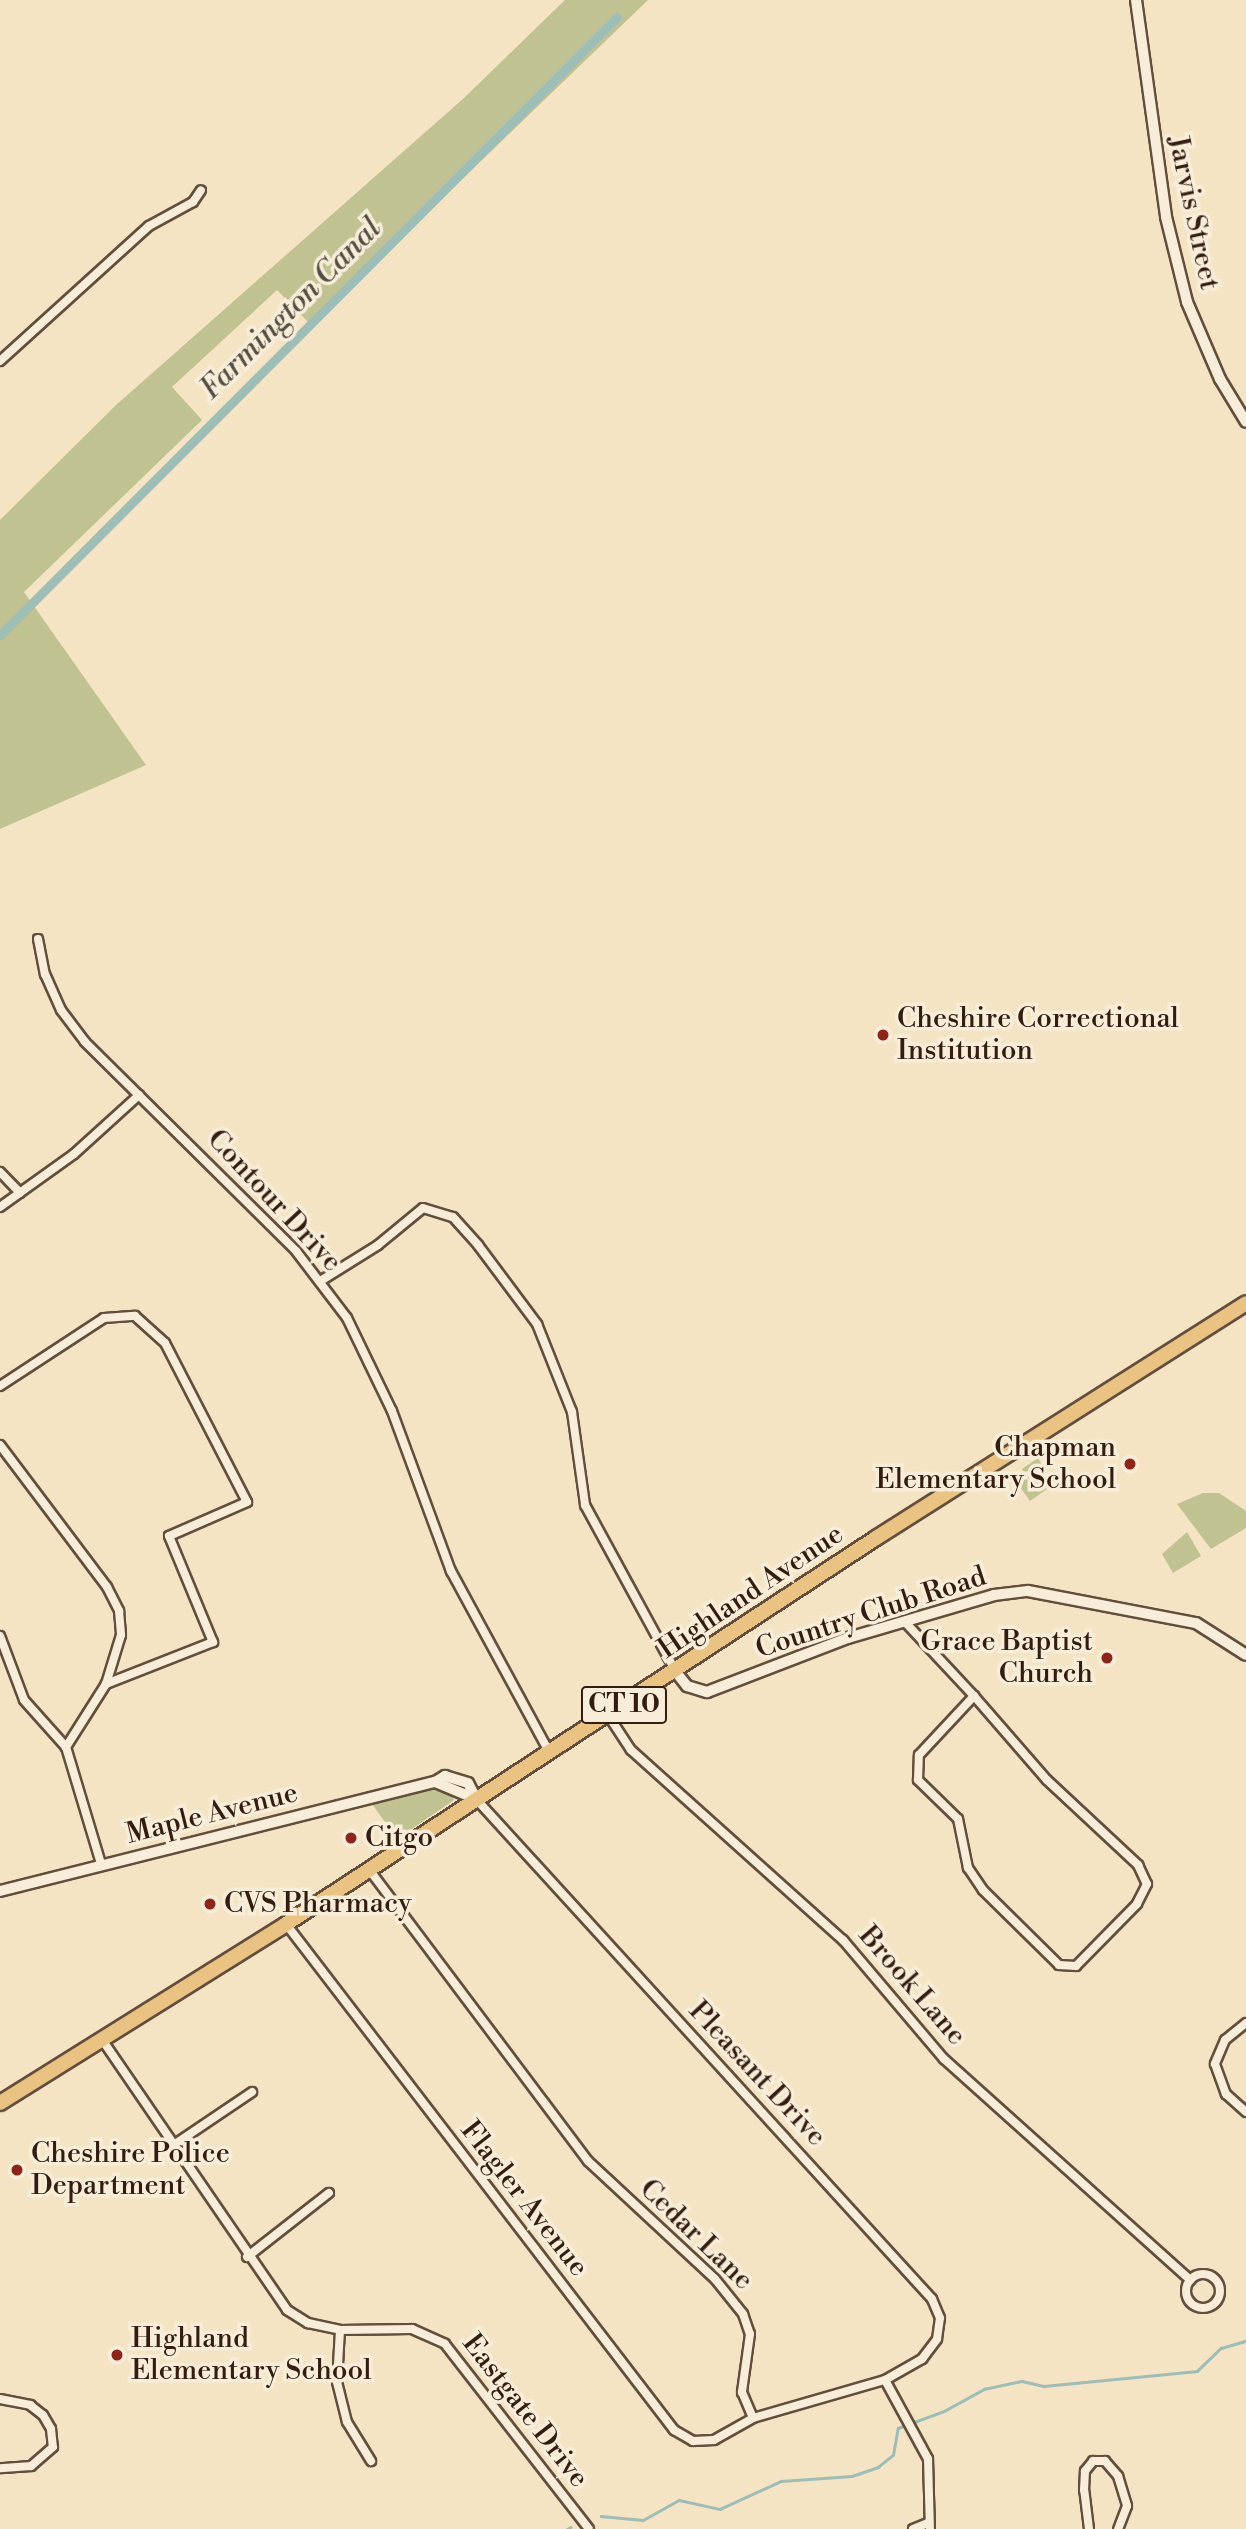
<!DOCTYPE html>
<style>
body{margin:0}
#map{position:relative;width:1246px;height:2529px;overflow:hidden;background:#f4e4c4;font-family:"Libre Bodoni",serif}
div>[style]{position:absolute}
.green>*{inset:0;background:#c0c291}
.stream>*{height:2.5px;margin:-1.25px;padding:0 1.25px;transform-origin:1.25px;border-radius:1.25px;background:#9cbeb6}
.canal>*{height:9px;margin:-4.5px;padding:0 4.5px;transform-origin:4.5px;border-radius:4.5px;background:#9cbeb6}
.roads{filter:drop-shadow(2px 0 #634e3d) drop-shadow(-2px 0 #634e3d) drop-shadow(0 2px #634e3d) drop-shadow(0 -2px #634e3d)}
.street>*{height:8px;margin:-4px;padding:0 4px;transform-origin:4px;border-radius:4px;background:#f8edd9}
.street>.ring{margin:-4px;padding:0;box-sizing:content-box;background:none;border:8px solid #f8edd9;border-radius:50%}
.secondary>*{height:10px;margin:-5px;padding:0 5px;transform-origin:5px;border-radius:5px;background:#f8edd9}
.highway>*{height:14px;margin:-7px;padding:0 7px;transform-origin:7px;border-radius:7px;background:#eac282}
.dots>*{width:19px;height:19px;translate:-50% -50%;box-sizing:border-box;border:4px solid #f8edd9;border-radius:50%}
span{translate:-50% -50%;white-space:nowrap;text-align:center;line-height:1.15;-webkit-text-stroke:7px #f8edd9;paint-order:stroke}
.shield-label span{padding:2px 5px;background:#f8edd9;border:2px solid;border-radius:5px;-webkit-text-stroke-width:0}
.shield-label{font-size:26px;color:#331c10;font-weight:700}
.street-label{font-size:28px;color:#331c10}
.poi-label{font-size:28px;color:#331c10}
.left{translate:0 -50%;text-align:left}
.right{translate:-100% -50%;text-align:right}
.water-label{font-size:30px;color:#524d42;font-style:italic}
</style>
<div id="map">
<div class="green">
<i style="clip-path:polygon(565px 0,648px 0,311px 325px,277px 290px,172px 387px,202px 420px,24px 592px,146px 765px,0 829px,0 520px,116px 405px,464px 98px)"></i>
<i style="clip-path:polygon(1038px 1458px,1044px 1468px,1036px 1473px,1047px 1489px,1030px 1501px,1018px 1484px,1028px 1478px,1022px 1469px)"></i>
<i style="clip-path:polygon(1203px 1493px,1219px 1493px,1246px 1511px,1246px 1528px,1211px 1549px,1177px 1504px)"></i>
<i style="clip-path:polygon(1187px 1532px,1201px 1556px,1173px 1573px,1162px 1554px)"></i>
<i style="clip-path:polygon(427px 1790px,448px 1790px,454px 1800px,397px 1839px,372px 1804px)"></i>
</div>
<div class="stream">
<i style="left:601px;top:2516px;width:42px;rotate:5.4deg"></i>
<i style="left:643px;top:2520px;width:41px;rotate:-29.1deg"></i>
<i style="left:679px;top:2500px;width:42px;rotate:12.4deg"></i>
<i style="left:720px;top:2509px;width:67px;rotate:-24.7deg"></i>
<i style="left:781px;top:2481px;width:71px;rotate:-4deg"></i>
<i style="left:852px;top:2476px;width:28px;rotate:-19deg"></i>
<i style="left:878px;top:2467px;width:19px;rotate:-39deg"></i>
<i style="left:893px;top:2455px;width:27px;rotate:-80deg"></i>
<i style="left:898px;top:2428px;width:49px;rotate:-20.3deg"></i>
<i style="left:944px;top:2411px;width:46px;rotate:-28.8deg"></i>
<i style="left:984px;top:2389px;width:39px;rotate:-12deg"></i>
<i style="left:1022px;top:2381px;width:23px;rotate:13deg"></i>
<i style="left:1044px;top:2386px;width:154px;rotate:-5.6deg"></i>
<i style="left:1197px;top:2371px;width:33px;rotate:-44deg"></i>
<i style="left:1221px;top:2348px;width:26px;rotate:-16deg"></i>
<i style="left:567px;top:2529px;width:4px;rotate:-27deg"></i>
</div>
<div class="canal">
<i style="left:0;top:635px;width:873px;rotate:-45.05deg"></i>
</div>
<div class="roads">
<div class="street">
<i style="left:0;top:361px;width:201px;rotate:-42.2deg"></i>
<i style="left:149px;top:226px;width:50px;rotate:-28.6deg"></i>
<i style="left:193px;top:202px;width:14px;rotate:-56deg"></i>
<i style="left:38px;top:939px;width:36px;rotate:79deg"></i>
<i style="left:45px;top:974px;width:39px;rotate:66deg"></i>
<i style="left:61px;top:1010px;width:40px;rotate:53deg"></i>
<i style="left:85px;top:1042px;width:297px;rotate:44.7deg"></i>
<i style="left:296px;top:1251px;width:84px;rotate:52.7deg"></i>
<i style="left:347px;top:1318px;width:103px;rotate:64.2deg"></i>
<i style="left:392px;top:1411px;width:171px;rotate:69.8deg"></i>
<i style="left:451px;top:1571px;width:204px;rotate:61.5deg"></i>
<i style="left:0;top:1172px;width:29px;rotate:46deg"></i>
<i style="left:0;top:1207px;width:91px;rotate:-35.6deg"></i>
<i style="left:74px;top:1154px;width:88px;rotate:-42.2deg"></i>
<i style="left:322px;top:1280px;width:66px;rotate:-32deg"></i>
<i style="left:378px;top:1245px;width:58px;rotate:-39.4deg"></i>
<i style="left:423px;top:1208px;width:31px;rotate:17deg"></i>
<i style="left:453px;top:1217px;width:38px;rotate:48deg"></i>
<i style="left:478px;top:1245px;width:99px;rotate:53.2deg"></i>
<i style="left:537px;top:1324px;width:95px;rotate:68.3deg"></i>
<i style="left:572px;top:1412px;width:94px;rotate:82deg"></i>
<i style="left:585px;top:1505px;width:190px;rotate:61.4deg"></i>
<i style="left:0;top:1386px;width:124px;rotate:-33.2deg"></i>
<i style="left:104px;top:1318px;width:31px;rotate:-4deg"></i>
<i style="left:135px;top:1316px;width:40px;rotate:42deg"></i>
<i style="left:165px;top:1343px;width:179px;rotate:62.7deg"></i>
<i style="left:247px;top:1502px;width:85px;rotate:156.4deg"></i>
<i style="left:169px;top:1536px;width:115px;rotate:67.5deg"></i>
<i style="left:213px;top:1642px;width:115px;rotate:158.6deg"></i>
<i style="left:0;top:1445px;width:178px;rotate:53deg"></i>
<i style="left:107px;top:1587px;width:27px;rotate:63deg"></i>
<i style="left:119px;top:1611px;width:24px;rotate:85deg"></i>
<i style="left:121px;top:1635px;width:51px;rotate:107deg"></i>
<i style="left:106px;top:1684px;width:75px;rotate:122.4deg"></i>
<i style="left:905px;top:1622px;width:101px;rotate:47deg"></i>
<i style="left:0;top:1636px;width:68px;rotate:69.4deg"></i>
<i style="left:24px;top:1700px;width:63px;rotate:48.2deg"></i>
<i style="left:66px;top:1747px;width:122px;rotate:73.3deg"></i>
<i style="left:974px;top:1696px;width:111px;rotate:49deg"></i>
<i style="left:1047px;top:1780px;width:125px;rotate:43deg"></i>
<i style="left:1138px;top:1865px;width:21px;rotate:65deg"></i>
<i style="left:1147px;top:1884px;width:22px;rotate:117deg"></i>
<i style="left:1137px;top:1904px;width:87px;rotate:134.5deg"></i>
<i style="left:1076px;top:1966px;width:17px;rotate:-177deg"></i>
<i style="left:1059px;top:1965px;width:107px;rotate:-135.4deg"></i>
<i style="left:983px;top:1890px;width:27px;rotate:-124deg"></i>
<i style="left:968px;top:1868px;width:50px;rotate:-101.5deg"></i>
<i style="left:958px;top:1819px;width:56px;rotate:-135.7deg"></i>
<i style="left:918px;top:1780px;width:25px;rotate:-88deg"></i>
<i style="left:919px;top:1755px;width:81px;rotate:-47deg"></i>
<i style="left:608px;top:1715px;width:42px;rotate:56.7deg"></i>
<i style="left:631px;top:1750px;width:285px;rotate:41.9deg"></i>
<i style="left:843px;top:1940px;width:156px;rotate:49.7deg"></i>
<i style="left:944px;top:2059px;width:331px;rotate:41.9deg"></i>
<i style="left:368px;top:1868px;width:366px;rotate:53.1deg"></i>
<i style="left:588px;top:2161px;width:173px;rotate:42.9deg"></i>
<i style="left:715px;top:2279px;width:45px;rotate:51.3deg"></i>
<i style="left:743px;top:2314px;width:21px;rotate:71deg"></i>
<i style="left:750px;top:2334px;width:59px;rotate:97.9deg"></i>
<i style="left:742px;top:2392px;width:28px;rotate:67deg"></i>
<i style="left:753px;top:2418px;width:137px;rotate:-16.1deg"></i>
<i style="left:885px;top:2380px;width:43px;rotate:-29.6deg"></i>
<i style="left:922px;top:2359px;width:25px;rotate:-53deg"></i>
<i style="left:937px;top:2339px;width:21px;rotate:-82deg"></i>
<i style="left:940px;top:2318px;width:21px;rotate:-113deg"></i>
<i style="left:932px;top:2299px;width:677px;rotate:-132.36deg"></i>
<i style="left:286px;top:1924px;width:638px;rotate:52.52deg"></i>
<i style="left:674px;top:2430px;width:22px;rotate:30deg"></i>
<i style="left:693px;top:2441px;width:21px;rotate:-3deg"></i>
<i style="left:714px;top:2440px;width:45px;rotate:-29.4deg"></i>
<i style="left:1246px;top:2023px;width:27px;rotate:141deg"></i>
<i style="left:1225px;top:2040px;width:26px;rotate:113deg"></i>
<i style="left:1215px;top:2064px;width:32px;rotate:70deg"></i>
<i style="left:1226px;top:2094px;width:27px;rotate:42deg"></i>
<i style="left:103px;top:2041px;width:326px;rotate:55.6deg"></i>
<i style="left:287px;top:2310px;width:25px;rotate:32deg"></i>
<i style="left:308px;top:2323px;width:33px;rotate:12deg"></i>
<i style="left:340px;top:2330px;width:72px;rotate:-0.8deg"></i>
<i style="left:412px;top:2329px;width:36px;rotate:24deg"></i>
<i style="left:445px;top:2344px;width:234px;rotate:52.1deg"></i>
<i style="left:175px;top:2144px;width:93px;rotate:-34deg"></i>
<i style="left:247px;top:2257px;width:104px;rotate:-38deg"></i>
<i class="ring" style="left:1186px;top:2274px;width:26px;height:26px"></i>
<i style="left:340px;top:2330px;width:52px;rotate:93.3deg"></i>
<i style="left:337px;top:2382px;width:41px;rotate:76deg"></i>
<i style="left:347px;top:2422px;width:46px;rotate:58.4deg"></i>
<i style="left:885px;top:2380px;width:90px;rotate:61.4deg"></i>
<i style="left:928px;top:2459px;width:70px;rotate:88.4deg"></i>
<i style="left:0;top:2399px;width:31px;rotate:11deg"></i>
<i style="left:30px;top:2405px;width:16px;rotate:38deg"></i>
<i style="left:43px;top:2415px;width:16px;rotate:60deg"></i>
<i style="left:51px;top:2429px;width:18px;rotate:84deg"></i>
<i style="left:53px;top:2447px;width:29px;rotate:139deg"></i>
<i style="left:31px;top:2466px;width:31px;rotate:176deg"></i>
<i style="left:913px;top:2529px;width:16px;rotate:-22deg"></i>
<i style="left:1089px;top:2529px;width:39px;rotate:-97deg"></i>
<i style="left:1084px;top:2490px;width:19px;rotate:-87deg"></i>
<i style="left:1085px;top:2471px;width:13px;rotate:-51deg"></i>
<i style="left:1093px;top:2461px;width:12px"></i>
<i style="left:1105px;top:2461px;width:20px;rotate:49deg"></i>
<i style="left:1118px;top:2476px;width:31px;rotate:73deg"></i>
<i style="left:1127px;top:2506px;width:25px;rotate:111deg"></i>
</div>
<div class="secondary">
<i style="left:1136px;top:0;width:219px;rotate:82.1deg"></i>
<i style="left:1166px;top:217px;width:88px;rotate:76.1deg"></i>
<i style="left:1187px;top:302px;width:84px;rotate:66.8deg"></i>
<i style="left:1220px;top:379px;width:50px;rotate:58.8deg"></i>
<i style="left:676px;top:1672px;width:18px;rotate:52deg"></i>
<i style="left:687px;top:1686px;width:21px;rotate:17deg"></i>
<i style="left:707px;top:1692px;width:151px;rotate:-21deg"></i>
<i style="left:848px;top:1638px;width:152px;rotate:-16.4deg"></i>
<i style="left:994px;top:1595px;width:34px;rotate:-7deg"></i>
<i style="left:1028px;top:1591px;width:171px;rotate:10.8deg"></i>
<i style="left:1196px;top:1623px;width:59px;rotate:32.6deg"></i>
<i style="left:435px;top:1782px;width:44px;rotate:22.5deg"></i>
<i style="left:0;top:1891px;width:448px;rotate:-14.1deg"></i>
<i style="left:435px;top:1782px;width:12px;rotate:-31deg"></i>
<i style="left:445px;top:1776px;width:24px;rotate:17deg"></i>
<i style="left:468px;top:1783px;width:18px;rotate:63deg"></i>
</div>
<div class="highway">
<i style="left:0;top:2103px;width:337px;rotate:-32deg"></i>
<i style="left:286px;top:1924px;width:705px;rotate:-33.19deg"></i>
<i style="left:876px;top:1538px;width:438px;rotate:-32.4deg"></i>
</div>
</div>
<div class="dots">
<i style="left:883px;top:1035px;background:#8f2418"></i>
<i style="left:1130px;top:1464px;background:#8f2418"></i>
<i style="left:1107px;top:1658px;background:#8f2418"></i>
<i style="left:351px;top:1838px;background:#8f2418"></i>
<i style="left:210px;top:1904px;background:#8f2418"></i>
<i style="left:17px;top:2170px;background:#8f2418"></i>
<i style="left:117px;top:2355px;background:#8f2418"></i>
</div>
<div class="shield-label">
<span style="left:624px;top:1705px">CT 10</span>
</div>
<div class="street-label">
<span style="left:1193px;top:213px;rotate:78deg">Jarvis Street</span>
<span style="left:274px;top:1201px;rotate:47deg">Contour Drive</span>
<span style="left:751px;top:1592px;rotate:-34deg">Highland Avenue</span>
<span style="left:871px;top:1613px;rotate:-18deg">Country Club Road</span>
<span style="left:212px;top:1814px;rotate:-14deg">Maple Avenue</span>
<span style="left:912px;top:1986px;rotate:49deg">Brook Lane</span>
<span style="left:757px;top:2074px;rotate:47deg">Pleasant Drive</span>
<span style="left:524px;top:2199px;rotate:52deg">Flagler Avenue</span>
<span style="left:696px;top:2235px;rotate:44deg">Cedar Lane</span>
<span style="left:525px;top:2411px;rotate:52deg">Eastgate Drive</span>
</div>
<div class="poi-label">
<span class="left" style="left:897px;top:1035px">Cheshire Correctional<br>Institution</span>
<span class="right" style="left:1116px;top:1464px">Chapman<br>Elementary School</span>
<span class="right" style="left:1093px;top:1658px">Grace Baptist<br>Church</span>
<span class="left" style="left:365px;top:1838px">Citgo</span>
<span class="left" style="left:224px;top:1904px">CVS Pharmacy</span>
<span class="left" style="left:31px;top:2170px">Cheshire Police<br>Department</span>
<span class="left" style="left:131px;top:2355px">Highland<br>Elementary School</span>
</div>
<div class="water-label">
<span style="left:291px;top:309px;rotate:-45deg">Farmington Canal</span>
</div>
</div>
